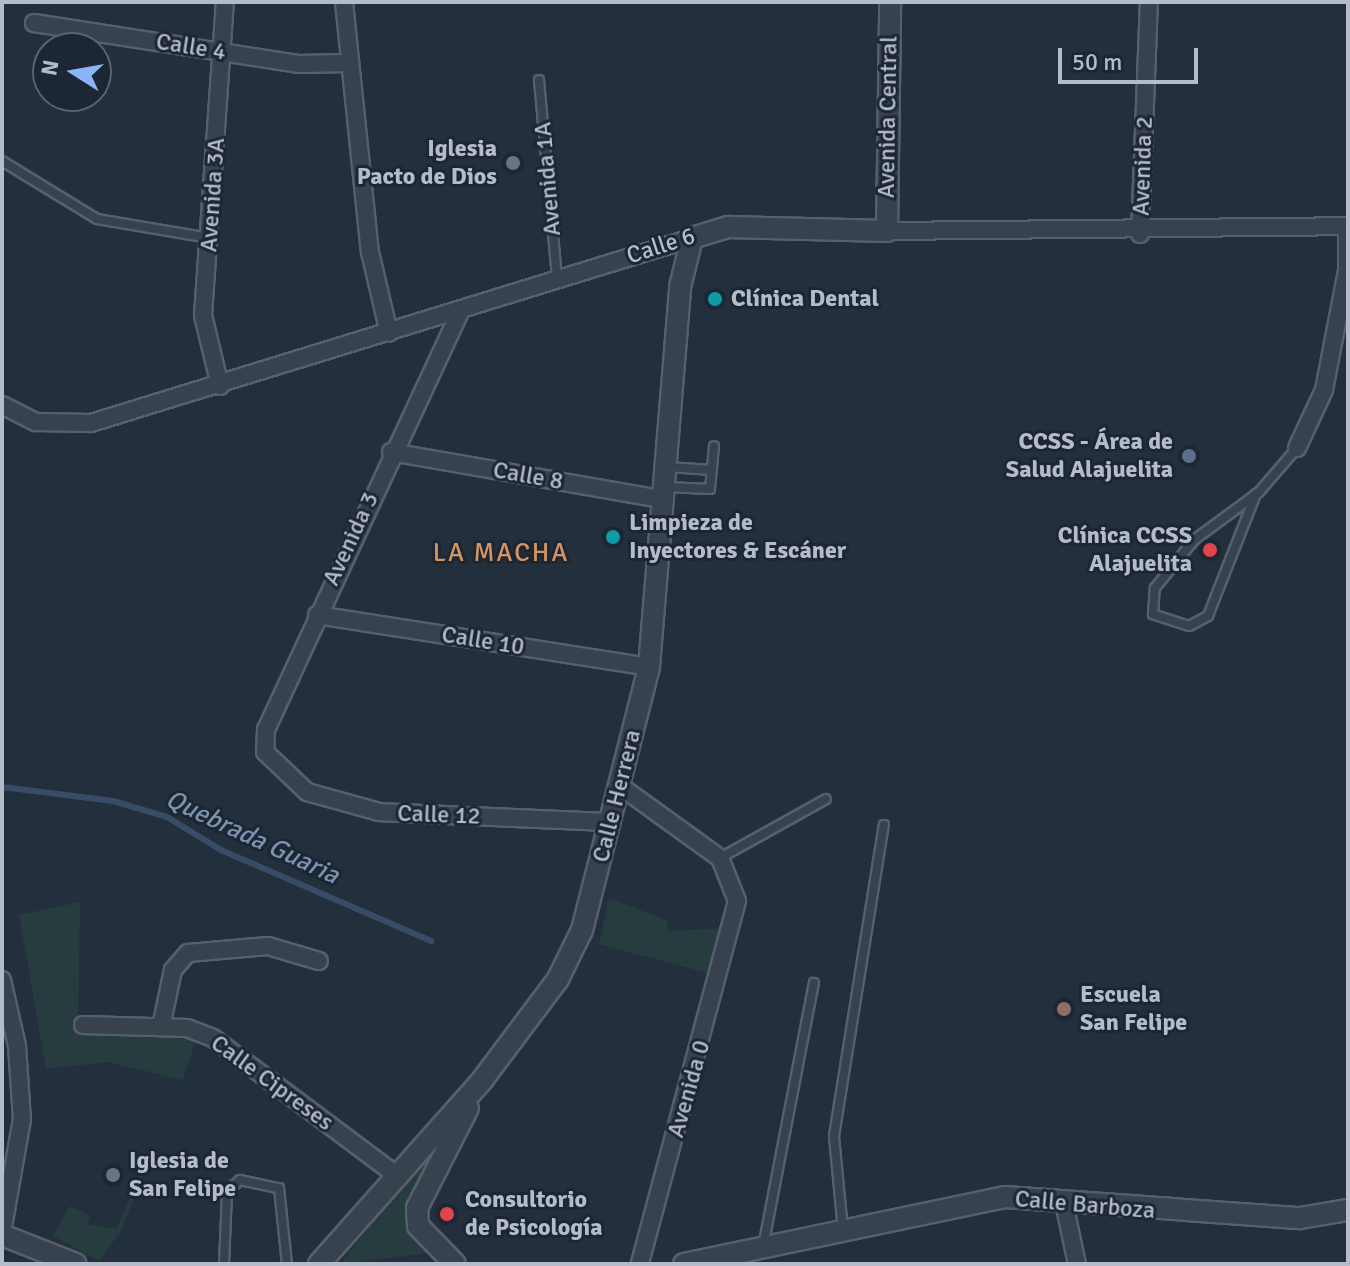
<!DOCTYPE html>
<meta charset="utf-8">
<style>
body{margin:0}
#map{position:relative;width:1350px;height:1266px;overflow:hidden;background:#242f3e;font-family:Signika,sans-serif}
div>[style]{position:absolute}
.green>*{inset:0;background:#263c3f}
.stream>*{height:6px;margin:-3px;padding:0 3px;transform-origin:3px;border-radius:3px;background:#394c67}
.roads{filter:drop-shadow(2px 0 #565f6c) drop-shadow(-2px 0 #565f6c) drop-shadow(0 2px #565f6c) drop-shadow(0 -2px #565f6c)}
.service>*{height:8px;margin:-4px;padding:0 4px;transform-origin:4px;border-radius:4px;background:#38414e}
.minor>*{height:16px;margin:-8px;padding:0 8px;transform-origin:8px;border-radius:8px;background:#38414e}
.tertiary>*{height:20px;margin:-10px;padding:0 10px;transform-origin:10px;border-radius:10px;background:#38414e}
.dots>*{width:22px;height:22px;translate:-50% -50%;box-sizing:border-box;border:4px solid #1d2633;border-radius:50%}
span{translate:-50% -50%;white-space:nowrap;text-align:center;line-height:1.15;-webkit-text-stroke:6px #1d2633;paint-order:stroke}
.street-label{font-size:24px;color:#b4bcc9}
.poi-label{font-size:24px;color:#b4bcc9;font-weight:700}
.right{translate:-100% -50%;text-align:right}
.left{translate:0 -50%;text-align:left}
.neighbourhood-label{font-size:26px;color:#d59563;letter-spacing:2px}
.water-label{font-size:26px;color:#7c92b1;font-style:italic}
.frame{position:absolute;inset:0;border:4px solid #b4bcc9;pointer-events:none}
.north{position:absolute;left:32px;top:32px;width:80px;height:80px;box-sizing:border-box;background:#1d2633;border:2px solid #59626f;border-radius:50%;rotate:281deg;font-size:22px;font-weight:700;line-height:32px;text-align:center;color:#b4bcc9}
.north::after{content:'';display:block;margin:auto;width:28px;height:36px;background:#8ab4f8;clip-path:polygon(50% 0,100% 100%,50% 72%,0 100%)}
.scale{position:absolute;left:1058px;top:48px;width:140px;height:36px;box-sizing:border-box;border:4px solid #b4bcc9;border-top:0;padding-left:10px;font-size:24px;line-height:28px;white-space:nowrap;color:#b4bcc9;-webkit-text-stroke:6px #1d2633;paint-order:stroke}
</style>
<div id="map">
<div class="green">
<i style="clip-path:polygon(609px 898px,668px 921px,667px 931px,722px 928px,711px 974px,599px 944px)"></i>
<i style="clip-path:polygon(80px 902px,78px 1033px,197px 1037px,183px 1080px,108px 1062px,46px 1069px,19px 915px)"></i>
<i style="clip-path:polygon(463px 1110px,414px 1227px,428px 1253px,340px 1264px)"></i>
<i style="clip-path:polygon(156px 1142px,121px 1231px,99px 1261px,53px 1236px,70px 1206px,90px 1216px,87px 1224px,116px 1229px)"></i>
</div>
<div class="stream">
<i style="left:2px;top:787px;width:112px;rotate:7.2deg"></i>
<i style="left:113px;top:801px;width:56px;rotate:16.5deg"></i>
<i style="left:167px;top:817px;width:63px;rotate:31.4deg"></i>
<i style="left:221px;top:850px;width:229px;rotate:23.4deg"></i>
</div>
<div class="roads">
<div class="service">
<i style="left:539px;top:80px;width:200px;rotate:84.8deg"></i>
<i style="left:2px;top:161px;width:111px;rotate:31.4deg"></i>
<i style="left:97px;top:219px;width:114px;rotate:9.6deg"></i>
<i style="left:668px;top:467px;width:44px;rotate:3.9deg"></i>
<i style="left:666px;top:487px;width:44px;rotate:2.6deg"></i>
<i style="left:710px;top:489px;width:43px;rotate:-84.7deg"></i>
<i style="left:1256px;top:494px;width:131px;rotate:111.5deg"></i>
<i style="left:1208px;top:616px;width:21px;rotate:152deg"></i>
<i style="left:1189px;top:626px;width:38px;rotate:-162deg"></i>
<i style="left:1153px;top:614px;width:26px;rotate:-86deg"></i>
<i style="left:1155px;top:588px;width:62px;rotate:-50.9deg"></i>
<i style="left:1194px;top:540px;width:81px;rotate:-36.4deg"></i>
<i style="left:1259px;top:492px;width:58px;rotate:-49.2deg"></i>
<i style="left:720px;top:858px;width:121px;rotate:-29.1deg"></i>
<i style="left:843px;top:1230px;width:94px;rotate:-95.5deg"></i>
<i style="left:834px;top:1136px;width:315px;rotate:-80.9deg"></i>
<i style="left:763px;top:1247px;width:269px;rotate:-79.1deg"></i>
<i style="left:224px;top:1264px;width:73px;rotate:-87.6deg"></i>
<i style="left:227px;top:1191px;width:17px;rotate:-40deg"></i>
<i style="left:240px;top:1180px;width:40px;rotate:12deg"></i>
<i style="left:279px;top:1188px;width:76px;rotate:84deg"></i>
</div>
<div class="minor">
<i style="left:344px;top:2px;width:251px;rotate:84.1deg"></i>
<i style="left:370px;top:252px;width:83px;rotate:76.8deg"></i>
<i style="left:34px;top:23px;width:267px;rotate:8.8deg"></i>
<i style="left:298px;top:64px;width:50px;rotate:-1.1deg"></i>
<i style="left:887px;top:231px;width:461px;rotate:-0.6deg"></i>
<i style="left:1140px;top:234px;width:232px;rotate:-87.8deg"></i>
<i style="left:460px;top:312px;width:460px;rotate:114.9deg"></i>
<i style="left:266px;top:729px;width:23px;rotate:92deg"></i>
<i style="left:265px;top:752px;width:58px;rotate:43.6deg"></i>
<i style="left:307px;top:792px;width:75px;rotate:15.5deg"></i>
<i style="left:379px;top:812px;width:232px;rotate:2.5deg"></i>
<i style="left:220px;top:386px;width:73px;rotate:-103.5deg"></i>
<i style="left:203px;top:315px;width:314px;rotate:-86deg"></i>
<i style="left:2px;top:405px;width:38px;rotate:27deg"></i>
<i style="left:36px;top:422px;width:55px;rotate:1deg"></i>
<i style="left:91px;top:423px;width:629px;rotate:-17.11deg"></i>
<i style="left:1297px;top:448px;width:64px;rotate:-65deg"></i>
<i style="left:1324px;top:390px;width:121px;rotate:-79.1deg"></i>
<i style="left:1347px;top:271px;width:45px;rotate:-90deg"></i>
<i style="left:391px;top:452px;width:278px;rotate:9.9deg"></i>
<i style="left:317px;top:615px;width:336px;rotate:8.9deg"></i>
<i style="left:620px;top:786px;width:123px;rotate:35.8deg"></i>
<i style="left:720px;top:858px;width:46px;rotate:68.4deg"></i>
<i style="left:737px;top:901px;width:376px;rotate:105deg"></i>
<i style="left:2px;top:980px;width:68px;rotate:77.2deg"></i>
<i style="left:17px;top:1046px;width:73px;rotate:86.1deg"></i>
<i style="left:22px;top:1119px;width:116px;rotate:100deg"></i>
<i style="left:83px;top:1025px;width:104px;rotate:1.7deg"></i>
<i style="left:187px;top:1028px;width:28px;rotate:21deg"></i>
<i style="left:213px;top:1038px;width:232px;rotate:36.8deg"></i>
<i style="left:161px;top:1027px;width:58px;rotate:-78.1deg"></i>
<i style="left:173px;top:970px;width:23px;rotate:-49deg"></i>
<i style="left:188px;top:953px;width:80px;rotate:-5deg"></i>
<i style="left:268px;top:946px;width:53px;rotate:16.4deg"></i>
<i style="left:1064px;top:1203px;width:62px;rotate:78deg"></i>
</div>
<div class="tertiary">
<i style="left:2px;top:1235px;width:79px;rotate:21.4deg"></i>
<i style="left:319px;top:1264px;width:247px;rotate:-48.4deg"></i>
<i style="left:483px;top:1079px;width:125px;rotate:-53.1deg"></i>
<i style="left:558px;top:979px;width:55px;rotate:-63.9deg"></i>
<i style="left:582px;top:930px;width:271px;rotate:-75.7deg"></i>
<i style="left:649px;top:667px;width:381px;rotate:-85.3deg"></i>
<i style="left:680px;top:287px;width:50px;rotate:-76.2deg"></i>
<i style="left:692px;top:238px;width:38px;rotate:-17deg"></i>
<i style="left:728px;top:227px;width:159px;rotate:1.4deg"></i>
<i style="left:887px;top:231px;width:229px;rotate:-89.2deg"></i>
<i style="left:455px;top:1264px;width:53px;rotate:-134.2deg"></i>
<i style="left:418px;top:1226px;width:18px;rotate:-93deg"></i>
<i style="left:417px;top:1208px;width:112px;rotate:-63deg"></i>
<i style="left:684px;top:1264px;width:328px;rotate:-11.8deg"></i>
<i style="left:1005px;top:1197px;width:296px;rotate:4.1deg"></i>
<i style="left:1300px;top:1218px;width:49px;rotate:-9.5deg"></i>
</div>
</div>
<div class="dots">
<i style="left:513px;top:163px;background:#6b7280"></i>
<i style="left:715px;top:299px;background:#0f9aa8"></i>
<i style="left:1189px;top:456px;background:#5c6f8a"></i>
<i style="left:613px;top:537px;background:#0f9aa8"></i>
<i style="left:1210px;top:550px;background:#e0444e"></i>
<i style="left:1064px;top:1009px;background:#8d6e63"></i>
<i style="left:113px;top:1175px;background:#6b7280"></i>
<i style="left:447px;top:1214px;background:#e0444e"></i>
</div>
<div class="street-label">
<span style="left:191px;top:47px;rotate:9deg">Calle 4</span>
<span style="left:888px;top:117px;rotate:-89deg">Avenida Central</span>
<span style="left:1143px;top:166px;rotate:-88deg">Avenida 2</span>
<span style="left:548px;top:179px;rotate:-95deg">Avenida 1A</span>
<span style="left:213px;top:195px;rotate:-86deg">Avenida 3A</span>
<span style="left:661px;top:246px;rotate:-18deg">Calle 6</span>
<span style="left:528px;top:476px;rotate:10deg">Calle 8</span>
<span style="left:351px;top:539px;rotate:-65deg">Avenida 3</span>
<span style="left:483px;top:641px;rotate:9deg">Calle 10</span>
<span style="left:617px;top:796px;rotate:-76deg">Calle Herrera</span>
<span style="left:439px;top:815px;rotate:2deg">Calle 12</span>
<span style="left:272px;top:1083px;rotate:36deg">Calle Cipreses</span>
<span style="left:689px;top:1089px;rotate:-74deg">Avenida 0</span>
<span style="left:1085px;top:1205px;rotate:5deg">Calle Barboza</span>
</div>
<div class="poi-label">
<span class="right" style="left:497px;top:163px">Iglesia<br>Pacto de Dios</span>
<span class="left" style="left:731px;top:299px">Clínica Dental</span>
<span class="right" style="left:1173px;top:456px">CCSS - Área de<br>Salud Alajuelita</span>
<span class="left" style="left:629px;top:537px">Limpieza de<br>Inyectores &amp; Escáner</span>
<span class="right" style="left:1192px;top:550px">Clínica CCSS<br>Alajuelita</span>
<span class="left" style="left:1080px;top:1009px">Escuela<br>San Felipe</span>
<span class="left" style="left:129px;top:1175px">Iglesia de<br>San Felipe</span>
<span class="left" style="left:465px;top:1214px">Consultorio<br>de Psicología</span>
</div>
<div class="neighbourhood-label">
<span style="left:501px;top:554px">LA MACHA</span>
</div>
<div class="water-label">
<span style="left:252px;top:838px;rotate:25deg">Quebrada Guaria</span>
</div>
<div class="frame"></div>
<div class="north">N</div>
<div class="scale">50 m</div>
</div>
